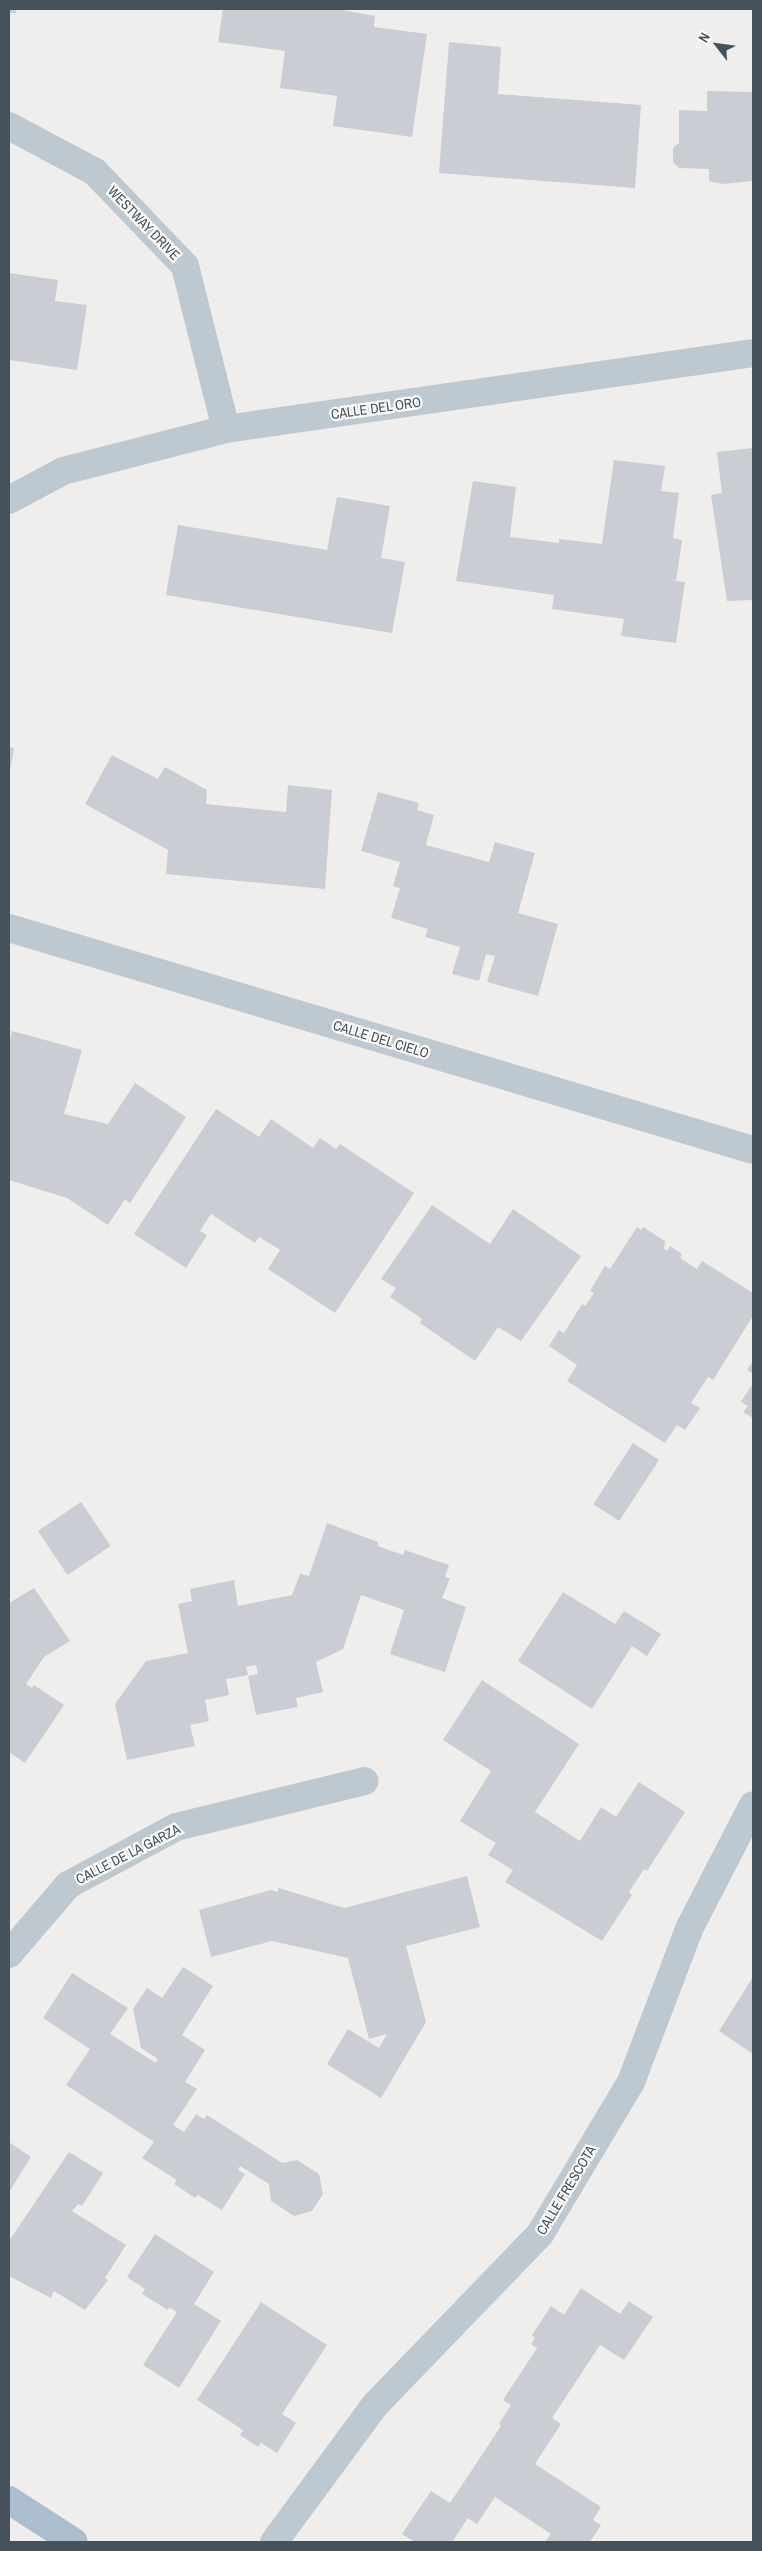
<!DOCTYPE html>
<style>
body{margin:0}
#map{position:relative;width:762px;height:2551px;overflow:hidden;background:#f0eded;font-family:"Archivo Narrow",sans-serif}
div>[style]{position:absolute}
.building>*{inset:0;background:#cacdd3;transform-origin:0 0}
.minor>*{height:28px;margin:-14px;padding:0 14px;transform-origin:14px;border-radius:14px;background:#bdc8d0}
.major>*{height:28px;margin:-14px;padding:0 14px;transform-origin:14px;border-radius:14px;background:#acbdce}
span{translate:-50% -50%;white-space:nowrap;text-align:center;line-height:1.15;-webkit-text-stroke:4.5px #fff;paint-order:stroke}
.street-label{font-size:14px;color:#45515b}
.frame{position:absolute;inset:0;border:10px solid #45515b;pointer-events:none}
.north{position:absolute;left:692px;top:20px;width:50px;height:50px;-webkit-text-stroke:4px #fff;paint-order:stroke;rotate:300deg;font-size:14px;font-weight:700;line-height:20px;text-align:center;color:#45515b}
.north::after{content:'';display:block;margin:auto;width:18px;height:22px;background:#45515b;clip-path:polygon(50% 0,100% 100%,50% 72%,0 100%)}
</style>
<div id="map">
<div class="building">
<i style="left:9px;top:9px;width:7px;height:4px"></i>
<i style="clip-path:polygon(223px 9px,337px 9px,375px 16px,374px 27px,427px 34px,412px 137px,333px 126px,337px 96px,280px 88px,285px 51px,218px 42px)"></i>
<i style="clip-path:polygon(449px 42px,501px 47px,498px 94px,641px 105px,635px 188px,439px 173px)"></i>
<i style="clip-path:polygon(707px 91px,753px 92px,753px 181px,722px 184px,709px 181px,709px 169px,679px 168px,673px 162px,673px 148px,679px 143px,679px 110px,707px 111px)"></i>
<i style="clip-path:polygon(9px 273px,58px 280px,55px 301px,87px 305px,77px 370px,9px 360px)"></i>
<i style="clip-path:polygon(753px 448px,753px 600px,727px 601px,711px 495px,722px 493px,717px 452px)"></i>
<i style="clip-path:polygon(614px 460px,665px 466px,661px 491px,679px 493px,673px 538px,682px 540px,676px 581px,685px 582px,676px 643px,621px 636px,624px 619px,552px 609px,554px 595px,456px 581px,473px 481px,516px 487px,510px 537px,559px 543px,559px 539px,602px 544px)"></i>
<i style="clip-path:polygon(337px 497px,390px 506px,381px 558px,405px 562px,392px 633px,166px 595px,178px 525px,327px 550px)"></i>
<i style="clip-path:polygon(9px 747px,14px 748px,10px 771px,9px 771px)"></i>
<i style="clip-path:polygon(112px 755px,158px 779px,165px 767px,207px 790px,206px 804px,286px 812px,288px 785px,332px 790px,325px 889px,166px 874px,168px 850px,85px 804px)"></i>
<i style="clip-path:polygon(378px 792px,419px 803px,417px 810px,434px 815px,426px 845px,489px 862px,495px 842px,535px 853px,518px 913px,558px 924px,538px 996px,487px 982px,495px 956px,486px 954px,479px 981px,452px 974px,460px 947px,425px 937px,428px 929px,391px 918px,400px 888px,393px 886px,400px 862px,361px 851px)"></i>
<i style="clip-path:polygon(12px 1031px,82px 1050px,64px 1114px,108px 1124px,135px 1083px,186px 1117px,130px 1203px,125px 1199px,108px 1225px,67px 1198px,9px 1180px,9px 1042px)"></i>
<i style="clip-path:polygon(216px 1109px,259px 1137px,271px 1119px,313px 1148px,320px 1138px,336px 1149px,340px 1144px,414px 1193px,335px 1313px,268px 1269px,280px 1250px,259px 1237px,255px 1243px,211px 1214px,200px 1231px,207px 1235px,186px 1268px,134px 1234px)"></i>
<i style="clip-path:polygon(432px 1205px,490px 1244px,513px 1209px,581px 1256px,521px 1341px,498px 1327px,475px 1361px,420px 1323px,422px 1319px,390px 1297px,396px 1288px,381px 1279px)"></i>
<i style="clip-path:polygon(637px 1227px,641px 1230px,643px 1227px,665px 1241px,664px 1249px,667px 1251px,670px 1246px,682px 1254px,680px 1258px,697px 1269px,702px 1261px,753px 1293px,753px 1316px,713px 1380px,708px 1377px,691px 1403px,700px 1408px,685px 1430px,677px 1425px,665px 1443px,567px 1381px,577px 1365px,549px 1346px,559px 1330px,564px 1333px,582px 1304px,585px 1306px,594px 1293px,590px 1291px,605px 1266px,610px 1269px)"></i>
<i style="clip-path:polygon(753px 1361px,753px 1374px,747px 1370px)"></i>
<i style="clip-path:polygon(753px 1383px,753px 1418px,743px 1412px,748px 1406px,741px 1402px)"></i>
<i style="left:633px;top:1443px;width:31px;height:73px;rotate:33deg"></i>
<i style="left:81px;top:1502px;width:53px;height:52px;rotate:56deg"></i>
<i style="clip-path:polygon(327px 1523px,378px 1542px,378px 1546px,403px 1555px,405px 1550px,449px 1565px,445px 1577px,450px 1578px,442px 1598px,466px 1607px,445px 1672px,390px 1654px,404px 1610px,361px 1595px,343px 1649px,316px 1662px,323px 1692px,296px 1698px,298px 1707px,256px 1715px,248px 1676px,258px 1674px,256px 1665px,246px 1667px,248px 1675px,226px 1679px,229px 1695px,205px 1700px,209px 1721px,190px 1725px,195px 1746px,127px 1760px,115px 1704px,146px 1661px,188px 1653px,178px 1604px,192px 1601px,190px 1589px,234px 1580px,238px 1606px,292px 1595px,300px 1574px,309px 1576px)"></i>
<i style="clip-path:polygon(34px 1588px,70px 1641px,44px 1657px,26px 1684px,32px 1688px,34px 1685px,64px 1705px,25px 1763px,9px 1752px,9px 1603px)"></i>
<i style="clip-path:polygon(563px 1592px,615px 1624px,624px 1611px,661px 1634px,647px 1656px,632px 1646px,592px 1709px,518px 1661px)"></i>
<i style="clip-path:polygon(482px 1680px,579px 1744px,535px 1812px,580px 1841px,601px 1807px,616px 1817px,639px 1782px,685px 1812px,647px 1871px,644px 1869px,629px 1892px,632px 1895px,602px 1941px,505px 1882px,513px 1870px,488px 1855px,496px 1843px,460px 1821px,491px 1771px,443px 1740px)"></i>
<i style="clip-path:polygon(467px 1876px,480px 1927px,406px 1946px,426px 2022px,381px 2098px,327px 2064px,348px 2029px,379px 2048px,387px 2034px,369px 2039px,348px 1958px,272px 1941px,211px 1957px,199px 1910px,271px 1890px,277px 1892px,279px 1888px,344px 1908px)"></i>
<i style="clip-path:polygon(183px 1967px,213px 1986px,182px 2035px,205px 2050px,185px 2082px,197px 2089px,173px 2125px,184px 2132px,196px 2114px,204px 2119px,207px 2115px,282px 2163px,297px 2160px,319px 2174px,323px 2194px,312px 2211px,294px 2216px,271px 2201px,269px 2184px,240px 2166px,238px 2170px,245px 2174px,222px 2210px,198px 2195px,195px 2198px,174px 2184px,177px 2180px,142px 2158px,154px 2142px,66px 2085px,90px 2049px,43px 2018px,72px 1973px,128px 2008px,110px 2034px,156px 2063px,158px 2059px,141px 2048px,133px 2009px,147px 1988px,162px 1998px)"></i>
<i style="clip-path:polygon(753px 1977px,753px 2054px,719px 2031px)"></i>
<i style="clip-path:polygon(9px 2142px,31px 2157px,9px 2192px)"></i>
<i style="clip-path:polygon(69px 2152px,103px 2173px,82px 2206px,78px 2204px,72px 2211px,126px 2245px,105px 2278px,108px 2280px,85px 2310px,54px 2291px,51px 2298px,9px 2276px,9px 2241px)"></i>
<i style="clip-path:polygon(155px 2234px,214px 2272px,194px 2304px,221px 2321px,179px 2388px,143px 2365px,177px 2312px,169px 2307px,168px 2310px,142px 2294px,145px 2289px,127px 2277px)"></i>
<i style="clip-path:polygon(581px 2288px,620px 2314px,629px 2301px,653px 2317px,624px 2360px,600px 2345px,552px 2418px,561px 2424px,535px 2464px,601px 2507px,593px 2520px,601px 2525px,590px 2542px,545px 2542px,551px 2534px,495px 2497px,477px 2524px,468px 2518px,452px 2542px,415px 2542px,402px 2534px,431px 2491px,450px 2503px,501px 2426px,499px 2424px,511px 2405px,503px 2400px,537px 2348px,531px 2344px,535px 2338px,532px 2335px,551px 2306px,564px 2315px)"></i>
<i style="clip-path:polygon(261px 2302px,327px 2345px,282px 2414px,296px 2423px,277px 2453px,261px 2443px,258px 2447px,240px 2435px,243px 2430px,197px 2400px)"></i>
</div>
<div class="minor">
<i style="left:9px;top:126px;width:98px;rotate:28.1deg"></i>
<i style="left:95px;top:172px;width:130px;rotate:46.2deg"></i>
<i style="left:185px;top:266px;width:168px;rotate:75.9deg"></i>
<i style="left:9px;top:500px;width:61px;rotate:-28.2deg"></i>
<i style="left:63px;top:471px;width:168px;rotate:-14.4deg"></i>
<i style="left:226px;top:429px;width:532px;rotate:-8.21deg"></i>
<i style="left:9px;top:928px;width:776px;rotate:16.61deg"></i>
<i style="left:9px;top:1954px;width:91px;rotate:-49.5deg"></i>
<i style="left:68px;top:1885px;width:123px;rotate:-28.2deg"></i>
<i style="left:176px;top:1827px;width:194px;rotate:-13.7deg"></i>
<i style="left:274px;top:2542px;width:170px;rotate:-53.6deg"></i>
<i style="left:375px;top:2405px;width:238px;rotate:-46deg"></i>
<i style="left:540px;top:2234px;width:177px;rotate:-59.1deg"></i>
<i style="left:631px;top:2082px;width:166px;rotate:-69.2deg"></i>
<i style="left:690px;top:1927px;width:137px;rotate:-62.7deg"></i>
</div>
<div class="major">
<i style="left:9px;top:2500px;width:77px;rotate:32.9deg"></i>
</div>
<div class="street-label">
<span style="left:144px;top:223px;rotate:46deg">WESTWAY DRIVE</span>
<span style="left:376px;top:408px;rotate:-8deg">CALLE DEL ORO</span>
<span style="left:381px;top:1039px;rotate:17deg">CALLE DEL CIELO</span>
<span style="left:128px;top:1854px;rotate:-27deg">CALLE DE LA GARZA</span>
<span style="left:566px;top:2190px;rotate:-59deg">CALLE FRESCOTA</span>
</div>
<div class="frame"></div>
<div class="north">N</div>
</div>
